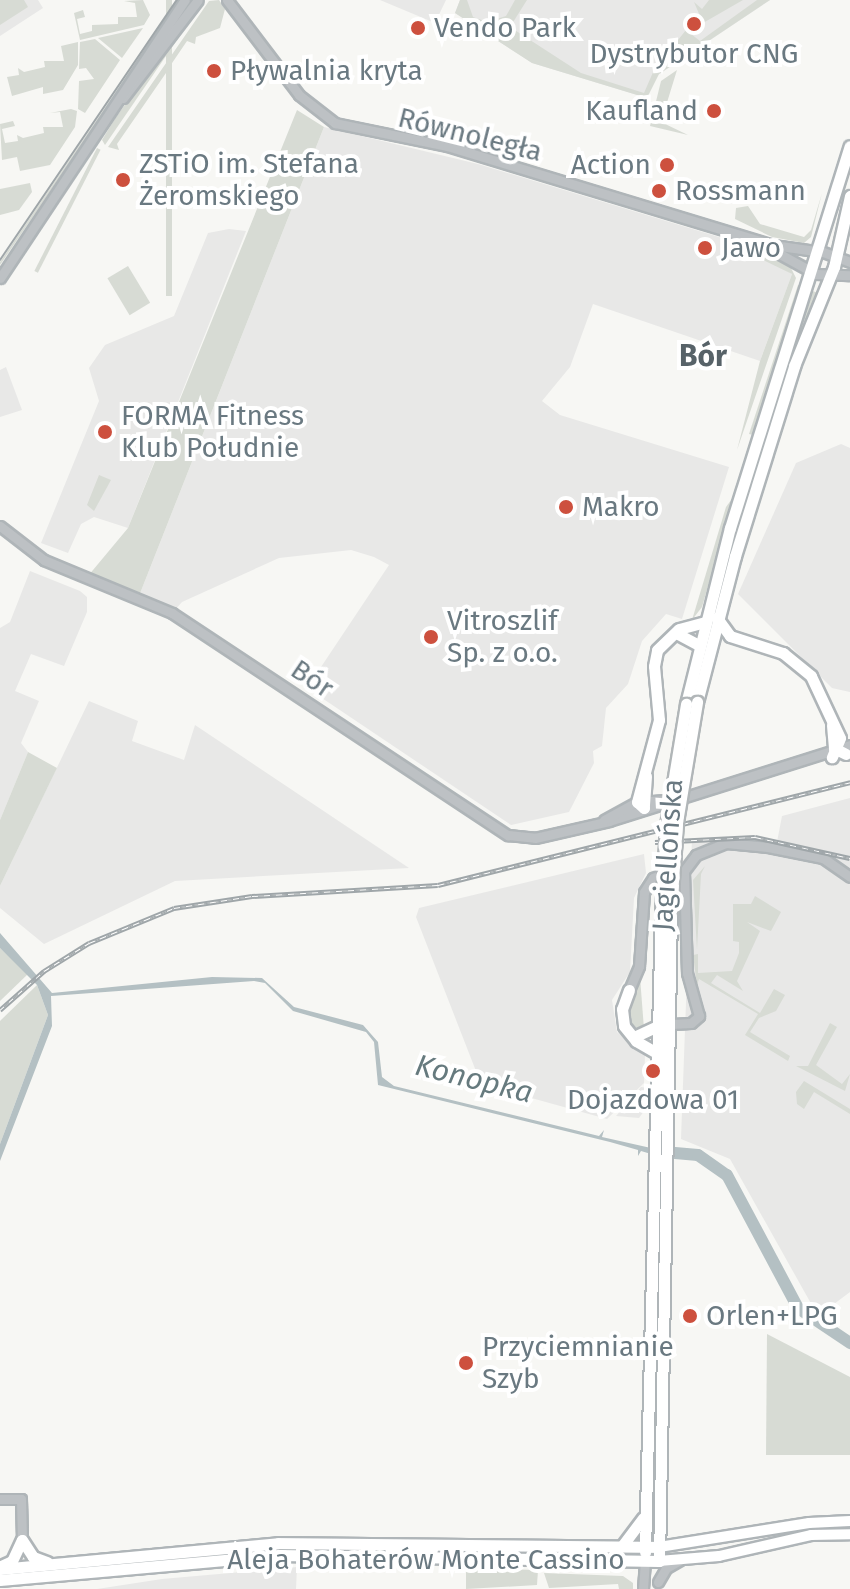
<!DOCTYPE html>
<meta charset="utf-8">
<style>
body{margin:0}
#map{position:relative;width:850px;height:1589px;overflow:hidden;background:#f7f7f4;font-family:"Fira Sans",sans-serif}
div>[style]{position:absolute}
.built>*{inset:0;background:#e8e8e7}
.green>*{inset:0;background:#d7dbd4;transform-origin:0 0}
.water>*{inset:0;background:#b4c0c3}
.river>*{height:12px;margin:-6px;padding:0 6px;transform-origin:6px;border-radius:6px;background:#b4c0c3}
.roads{filter:drop-shadow(2px 0 #afb5b8) drop-shadow(-2px 0 #afb5b8) drop-shadow(0 2px #afb5b8) drop-shadow(0 -2px #afb5b8)}
.tertiary>*{height:9px;margin:-4.5px;padding:0 4.5px;transform-origin:4.5px;border-radius:4.5px;background:#bdc1c4}
.secondary>*{height:10px;margin:-5px;padding:0 5px;transform-origin:5px;border-radius:5px;background:#fff}
.primary>*{height:11px;margin:-5.5px;padding:0 5.5px;transform-origin:5.5px;border-radius:5.5px;background:#fff}
.tram>*{height:2px;margin:-1px;padding:0 1px;transform-origin:1px;border-radius:1px;background:#9fa6a9}
.rail>*{height:5px;margin-top:-2.5px;transform-origin:0;background:repeating-linear-gradient(90deg,#fff 0 6px,#9fa6a9 0 12px);box-sizing:border-box;border-block:2px solid #9fa6a9}
.bridges{filter:drop-shadow(2px 0 #b1b6b8) drop-shadow(-2px 0 #b1b6b8) drop-shadow(0 2px #b1b6b8) drop-shadow(0 -2px #b1b6b8)}
.primary-bridge>*{height:11px;margin:-5.5px;padding:0 5.5px;transform-origin:5.5px;border-radius:5.5px;background:#fff}
.dots>*{width:22px;height:22px;translate:-50% -50%;box-sizing:border-box;border:4px solid #fff;border-radius:50%}
span{translate:-50% -50%;white-space:nowrap;text-align:center;line-height:1.15;-webkit-text-stroke:8px #fff;paint-order:stroke}
.poi-label{font-size:28px;color:#6a7981}
.left{translate:0 -50%;text-align:left}
.right{translate:-100% -50%;text-align:right}
.street-label{font-size:28px;color:#6a7981}
.neighbourhood-label{font-size:30px;color:#576268;font-weight:700}
.water-label{font-size:30px;color:#667a7e;font-style:italic}
</style>
<div id="map">
<div class="built">
<i style="clip-path:polygon(0 0,38px 0,43px 8px,0 36px)"></i>
<i style="clip-path:polygon(380px 0,446px 0,435px 23px)"></i>
<i style="clip-path:polygon(460px 0,770px 0,655px 77px,647px 98px,532px 63px,455px 13px)"></i>
<i style="clip-path:polygon(324px 127px,478px 164px,742px 244px,792px 274px,760px 361px,593px 304px,570px 367px,542px 401px,560px 415px,729px 467px,682px 619px,666px 614px,642px 641px,628px 684px,606px 708px,602px 746px,593px 751px,594px 763px,569px 812px,511px 825px,307px 688px,389px 565px,374px 557px,351px 550px,279px 558px,182px 602px,174px 611px,139px 596px)"></i>
<i style="clip-path:polygon(229px 229px,246px 231px,128px 528px,94px 517px,81px 524px,68px 553px,41px 543px,99px 401px,89px 368px,105px 345px,174px 316px,208px 233px)"></i>
<i style="clip-path:polygon(6px 367px,22px 410px,0 417px,0 370px)"></i>
<i style="clip-path:polygon(841px 444px,850px 448px,850px 692px,832px 688px,738px 594px,796px 463px)"></i>
<i style="clip-path:polygon(30px 571px,80px 591px,87px 597px,87px 612px,64px 666px,31px 654px,15px 691px,39px 701px,21px 743px,28px 752px,0 820px,0 628px,10px 622px)"></i>
<i style="clip-path:polygon(89px 701px,138px 721px,132px 741px,184px 760px,195px 725px,409px 868px,175px 881px,44px 944px,0 908px,0 886px)"></i>
<i style="clip-path:polygon(850px 798px,850px 1292px,818px 1316px,730px 1159px,681px 1139px,692px 838px,777px 842px,782px 816px)"></i>
<i style="clip-path:polygon(644px 854px,646px 873px,634px 898px,630px 972px,612px 1000px,617px 1032px,645px 1055px,644px 1083px,607px 1119px,481px 1084px,416px 917px,419px 908px)"></i>
<i style="clip-path:polygon(641px 1087px,647px 1088px,647px 1107px,639px 1118px,616px 1116px)"></i>
<i style="clip-path:polygon(297px 1567px,296px 1589px,97px 1589px,162px 1579px)"></i>
</div>
<div class="green">
<i style="clip-path:polygon(0 0,24px 0,28px 7px,0 25px)"></i>
<i style="clip-path:polygon(143px 0,150px 15px,144px 25px,80px 40px,74px 13px,83px 10px,85px 17px,77px 19px,80px 34px,92px 31px,92px 25px,118px 24px,118px 17px,137px 17px,135px 3px,124px 1px)"></i>
<i style="left:166px;top:0;width:6px;height:296px"></i>
<i style="clip-path:polygon(219px 0,225px 9px,220px 28px,196px 37px,195px 44px,187px 41px,168px 69px,172px 72px,166px 73px,117px 144px,119px 150px,108px 147px,209px 1px)"></i>
<i style="clip-path:polygon(460px 0,467px 0,473px 17px,487px 22px,506px 16px,515px 0,527px 0,510px 27px,581px 73px,644px 93px,654px 70px,686px 30px,700px 41px,757px 0,770px 0,659px 74px,647px 98px,532px 63px,455px 13px)"></i>
<i style="clip-path:polygon(709px 0,743px 0,703px 23px,694px 2px,702px 9px)"></i>
<i style="clip-path:polygon(201px 1px,203px 2px,105px 145px,102px 140px,116px 117px)"></i>
<i style="clip-path:polygon(165px 19px,167px 20px,0 265px,0 262px)"></i>
<i style="clip-path:polygon(143px 28px,122px 58px,98px 38px)"></i>
<i style="clip-path:polygon(95px 39px,120px 60px,85px 113px,78px 109px,79px 81px,94px 79px,86px 68px,79px 69px,80px 42px)"></i>
<i style="clip-path:polygon(78px 42px,78px 65px,63px 90px,43px 94px,43px 87px,12px 96px,7px 77px,19px 75px,18px 68px,24px 72px,45px 67px,44px 61px,64px 61px,61px 46px)"></i>
<i style="clip-path:polygon(677px 70px,661px 122px,688px 135px,650px 126px,661px 81px)"></i>
<i style="clip-path:polygon(71px 109px,77px 111px,75px 127px,50px 165px,20px 171px,17px 157px,2px 160px,0 124px,13px 121px,15px 126px,2px 129px,5px 143px,18px 141px,17px 135px,23px 138px,44px 133px,43px 127px,63px 127px,60px 112px,50px 113px)"></i>
<i style="clip-path:polygon(297px 110px,324px 127px,139px 596px,88px 576px,128px 528px)"></i>
<i style="left:97px;top:148px;width:4px;height:138px;rotate:27deg"></i>
<i style="clip-path:polygon(30px 183px,32px 192px,19px 210px,0 215px,0 189px)"></i>
<i style="clip-path:polygon(822px 193px,811px 237px,804px 243px,772px 237px,735px 219px,736px 208px,748px 206px,760px 224px,804px 237px,811px 230px)"></i>
<i style="clip-path:polygon(759px 250px,791px 268px,796px 278px,737px 450px,760px 361px,792px 274px,759px 258px)"></i>
<i style="left:128px;top:266px;width:43px;height:24px;rotate:59deg"></i>
<i style="clip-path:polygon(798px 285px,802px 287px,784px 347px,753px 435px,749px 434px)"></i>
<i style="clip-path:polygon(808px 289px,820px 294px,767px 440px,762px 438px)"></i>
<i style="clip-path:polygon(99px 475px,111px 480px,94px 511px,87px 505px)"></i>
<i style="clip-path:polygon(734px 496px,702px 607px,692px 620px,726px 507px)"></i>
<i style="clip-path:polygon(28px 752px,57px 768px,0 886px,0 820px)"></i>
<i style="clip-path:polygon(705px 866px,701px 874px,697px 950px,693px 880px)"></i>
<i style="clip-path:polygon(755px 896px,781px 912px,771px 931px,747px 922px,760px 931px,737px 981px,743px 991px,717px 975px,711px 983px,760px 1013px,774px 989px,785px 995px,776px 1011px,759px 1018px,750px 1032px,790px 1056px,788px 1061px,745px 1035px,758px 1014px,699px 979px,697px 985px,693px 955px,698px 954px,698px 973px,732px 971px,739px 953px,739px 942px,733px 941px,733px 904px,751px 904px)"></i>
<i style="clip-path:polygon(0 948px,28px 974px,0 1001px)"></i>
<i style="clip-path:polygon(640px 977px,644px 1029px,642px 1032px,627px 1021px,628px 1003px)"></i>
<i style="clip-path:polygon(37px 985px,48px 1015px,0 1144px,0 1021px)"></i>
<i style="clip-path:polygon(830px 1023px,837px 1027px,816px 1065px,842px 1084px,850px 1074px,845px 1091px,796px 1066px,808px 1066px)"></i>
<i style="clip-path:polygon(804px 1081px,850px 1109px,850px 1114px,814px 1092px,804px 1109px,797px 1104px,796px 1092px)"></i>
<i style="clip-path:polygon(660px 1166px,665px 1166px,656px 1458px,652px 1441px)"></i>
<i style="clip-path:polygon(767px 1334px,850px 1377px,850px 1455px,766px 1455px)"></i>
<i style="clip-path:polygon(244px 1548px,542px 1550px,336px 1550px,28px 1570px)"></i>
<i style="clip-path:polygon(466px 1568px,538px 1570px,537px 1585px,466px 1589px)"></i>
<i style="clip-path:polygon(544px 1573px,623px 1576px,633px 1583px,633px 1589px,619px 1589px,618px 1584px,549px 1588px)"></i>
</div>
<div class="water">
<i style="clip-path:polygon(0 933px,52px 993px,212px 977px,262px 978px,294px 1007px,363px 1025px,378px 1042px,382px 1077px,394px 1086px,599px 1136px,604px 1130px,602px 1137px,651px 1148px,651px 1154px,641px 1151px,638px 1156px,638px 1150px,610px 1142px,378px 1085px,374px 1042px,366px 1032px,293px 1011px,265px 983px,254px 981px,51px 996px,52px 1026px,0 1161px,0 1144px,48px 1015px,37px 985px,0 948px)"></i>
</div>
<div class="river">
<i style="left:675px;top:1153px;width:23px;rotate:5deg"></i>
<i style="left:698px;top:1155px;width:35px;rotate:35deg"></i>
<i style="left:727px;top:1175px;width:151px;rotate:61.9deg"></i>
<i style="left:798px;top:1308px;width:63px;rotate:33.9deg"></i>
</div>
<div class="roads">
<div class="tertiary">
<i style="left:227px;top:0;width:119px;rotate:52.8deg"></i>
<i style="left:299px;top:95px;width:46px;rotate:37.9deg"></i>
<i style="left:335px;top:123px;width:114px;rotate:11.6deg"></i>
<i style="left:447px;top:146px;width:341px;rotate:16.9deg"></i>
<i style="left:773px;top:245px;width:50px;rotate:8deg"></i>
<i style="left:823px;top:252px;width:29px;rotate:20deg"></i>
<i style="left:123px;top:98px;width:123px;rotate:-52.6deg"></i>
<i style="left:767px;top:247px;width:56px;rotate:28.9deg"></i>
<i style="left:816px;top:274px;width:34px;rotate:2deg"></i>
<i style="left:0;top:278px;width:334px;rotate:-56.4deg"></i>
<i style="left:0;top:526px;width:56px;rotate:37.7deg"></i>
<i style="left:44px;top:560px;width:139px;rotate:22.5deg"></i>
<i style="left:172px;top:613px;width:403px;rotate:33.5deg"></i>
<i style="left:508px;top:835px;width:27px;rotate:6deg"></i>
<i style="left:535px;top:838px;width:76px;rotate:-12.9deg"></i>
<i style="left:609px;top:821px;width:253px;rotate:-17.5deg"></i>
<i style="left:604px;top:820px;width:38px;rotate:-29deg"></i>
<i style="left:637px;top:802px;width:26px;rotate:-4deg"></i>
<i style="left:629px;top:990px;width:26px;rotate:-67deg"></i>
<i style="left:639px;top:966px;width:74px;rotate:-86.1deg"></i>
<i style="left:644px;top:892px;width:17px;rotate:-57deg"></i>
<i style="left:653px;top:878px;width:17px;rotate:-24deg"></i>
<i style="left:671px;top:1024px;width:20px;rotate:-3deg"></i>
<i style="left:691px;top:1023px;width:11px;rotate:-41deg"></i>
<i style="left:699px;top:1016px;width:45px;rotate:-105.6deg"></i>
<i style="left:687px;top:973px;width:102px;rotate:-91.7deg"></i>
<i style="left:684px;top:871px;width:20px;rotate:-53deg"></i>
<i style="left:696px;top:855px;width:32px;rotate:-22deg"></i>
<i style="left:726px;top:843px;width:42px;rotate:5.4deg"></i>
<i style="left:768px;top:847px;width:56px;rotate:11.3deg"></i>
<i style="left:823px;top:858px;width:33px;rotate:35deg"></i>
<i style="left:0;top:1499px;width:21px"></i>
<i style="left:21px;top:1499px;width:41px;rotate:88.6deg"></i>
<i style="left:658px;top:1582px;width:16px;rotate:-60deg"></i>
<i style="left:666px;top:1568px;width:16px;rotate:-30deg"></i>
<i style="left:643px;top:1589px;width:29px;rotate:-86deg"></i>
</div>
<div class="secondary">
<i style="left:659px;top:1547px;width:152px;rotate:-9.1deg"></i>
<i style="left:809px;top:1523px;width:41px;rotate:-2.8deg"></i>
<i style="left:659px;top:1561px;width:60px;rotate:-4.8deg"></i>
<i style="left:719px;top:1556px;width:94px;rotate:-12.9deg"></i>
<i style="left:811px;top:1535px;width:39px;rotate:-1deg"></i>
</div>
<div class="primary">
<i style="left:717px;top:618px;width:22px;rotate:54deg"></i>
<i style="left:730px;top:636px;width:56px;rotate:17.8deg"></i>
<i style="left:783px;top:653px;width:36px;rotate:39deg"></i>
<i style="left:811px;top:676px;width:68px;rotate:64.9deg"></i>
<i style="left:840px;top:738px;width:21px;rotate:113deg"></i>
<i style="left:676px;top:633px;width:27px;rotate:28deg"></i>
<i style="left:697px;top:702px;width:151px;rotate:-75.4deg"></i>
<i style="left:735px;top:556px;width:199px;rotate:-72.7deg"></i>
<i style="left:794px;top:366px;width:107px;rotate:-68deg"></i>
<i style="left:834px;top:267px;width:73px;rotate:-77.3deg"></i>
<i style="left:686px;top:704px;width:181px;rotate:-76deg"></i>
<i style="left:730px;top:528px;width:400px;rotate:-72.6deg"></i>
<i style="left:832px;top:725px;width:23px;rotate:85deg"></i>
<i style="left:834px;top:748px;width:13px;rotate:27deg"></i>
<i style="left:646px;top:776px;width:32px;rotate:94deg"></i>
<i style="left:644px;top:808px;width:9px;rotate:-139deg"></i>
<i style="left:637px;top:802px;width:85px;rotate:-75deg"></i>
<i style="left:659px;top:720px;width:54px;rotate:-95.3deg"></i>
<i style="left:654px;top:666px;width:16px;rotate:-79deg"></i>
<i style="left:657px;top:650px;width:30px;rotate:-44deg"></i>
<i style="left:679px;top:629px;width:27px;rotate:-15deg"></i>
<i style="left:629px;top:990px;width:20px;rotate:110deg"></i>
<i style="left:622px;top:1009px;width:17px;rotate:83deg"></i>
<i style="left:624px;top:1026px;width:19px;rotate:51deg"></i>
<i style="left:636px;top:1041px;width:28px;rotate:30deg"></i>
<i style="left:634px;top:1037px;width:29px;rotate:-25deg"></i>
<i style="left:22px;top:1540px;width:20px;rotate:57deg"></i>
<i style="left:33px;top:1557px;width:15px;rotate:20deg"></i>
<i style="left:622px;top:1546px;width:35px;rotate:-53deg"></i>
<i style="left:645px;top:1552px;width:639px;rotate:-88.57deg"></i>
<i style="left:1px;top:1566px;width:12px;rotate:-24deg"></i>
<i style="left:12px;top:1561px;width:23px;rotate:-65deg"></i>
<i style="left:0;top:1569px;width:279px;rotate:-5.3deg"></i>
<i style="left:278px;top:1543px;width:381px;rotate:0.6deg"></i>
<i style="left:0;top:1580px;width:279px;rotate:-5.1deg"></i>
<i style="left:278px;top:1555px;width:381px;rotate:0.9deg"></i>
<i style="left:659px;top:1561px;width:651px;rotate:-88.94deg"></i>
</div>
</div>
<div class="tram">
<i style="left:0;top:260px;width:315px;rotate:-55.8deg"></i>
</div>
<div class="rail">
<i style="left:655px;top:842px;width:100px;rotate:-2.9deg"></i>
<i style="left:755px;top:837px;width:97px;rotate:12.5deg"></i>
<i style="left:0;top:1010px;width:59px;rotate:-41.6deg"></i>
<i style="left:44px;top:971px;width:53px;rotate:-31.9deg"></i>
<i style="left:89px;top:943px;width:92px;rotate:-22.4deg"></i>
<i style="left:174px;top:908px;width:79px;rotate:-8.7deg"></i>
<i style="left:252px;top:896px;width:186px;rotate:-3.4deg"></i>
<i style="left:438px;top:885px;width:425px;rotate:-14deg"></i>
</div>
<div class="bridges">
<div class="primary-bridge">
<i style="left:671px;top:910px;width:88px;rotate:-86.1deg"></i>
<i style="left:677px;top:822px;width:122px;rotate:-80.5deg"></i>
<i style="left:661px;top:913px;width:88px;rotate:-86.7deg"></i>
<i style="left:666px;top:825px;width:123px;rotate:-80.6deg"></i>
</div>
</div>
<div class="dots">
<i style="left:694px;top:24px;background:#cd503e"></i>
<i style="left:418px;top:28px;background:#cd503e"></i>
<i style="left:214px;top:71px;background:#cd503e"></i>
<i style="left:714px;top:111px;background:#cd503e"></i>
<i style="left:667px;top:165px;background:#cd503e"></i>
<i style="left:123px;top:180px;background:#cd503e"></i>
<i style="left:659px;top:191px;background:#cd503e"></i>
<i style="left:705px;top:248px;background:#cd503e"></i>
<i style="left:105px;top:432px;background:#cd503e"></i>
<i style="left:566px;top:507px;background:#cd503e"></i>
<i style="left:431px;top:637px;background:#cd503e"></i>
<i style="left:653px;top:1071px;background:#cd503e"></i>
<i style="left:690px;top:1316px;background:#cd503e"></i>
<i style="left:466px;top:1363px;background:#cd503e"></i>
</div>
<div class="poi-label">
<span class="left" style="left:434px;top:28px">Vendo Park</span>
<span style="left:694px;top:54px">Dystrybutor CNG</span>
<span class="left" style="left:230px;top:71px">Pływalnia kryta</span>
<span class="right" style="left:698px;top:111px">Kaufland</span>
<span class="left" style="left:139px;top:180px">ZSTiO im. Stefana<br>Żeromskiego</span>
<span class="right" style="left:651px;top:165px">Action</span>
<span class="left" style="left:675px;top:191px">Rossmann</span>
<span class="left" style="left:721px;top:248px">Jawo</span>
<span class="left" style="left:121px;top:432px">FORMA Fitness<br>Klub Południe</span>
<span class="left" style="left:582px;top:507px">Makro</span>
<span class="left" style="left:447px;top:637px">Vitroszlif<br>Sp. z o.o.</span>
<span style="left:653px;top:1100px">Dojazdowa 01</span>
<span class="left" style="left:706px;top:1316px">Orlen+LPG</span>
<span class="left" style="left:482px;top:1363px">Przyciemnianie<br>Szyb</span>
</div>
<div class="street-label">
<span style="left:470px;top:135px;rotate:14deg">Równoległa</span>
<span style="left:312px;top:679px;rotate:34deg">Bór</span>
<span style="left:668px;top:855px;rotate:-86deg">Jagiellońska</span>
<span style="left:426px;top:1560px">Aleja Bohaterów Monte Cassino</span>
</div>
<div class="neighbourhood-label">
<span style="left:703px;top:356px">Bór</span>
</div>
<div class="water-label">
<span style="left:474px;top:1079px;rotate:14deg">Konopka</span>
</div>
</div>
